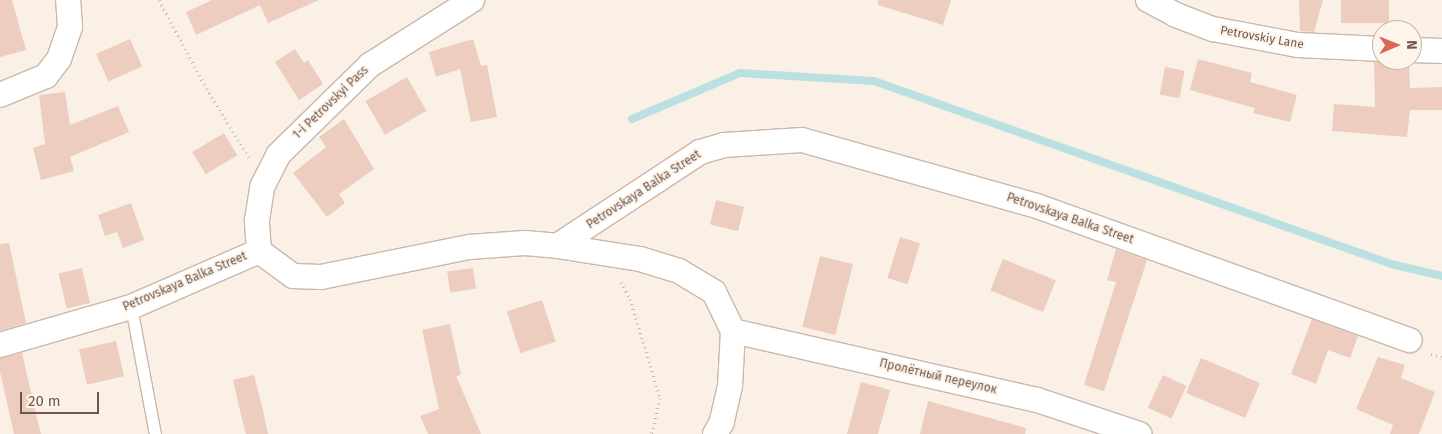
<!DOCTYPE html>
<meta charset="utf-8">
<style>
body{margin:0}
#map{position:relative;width:1442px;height:434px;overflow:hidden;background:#faf0e5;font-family:"Fira Sans",sans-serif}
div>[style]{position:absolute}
.stream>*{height:8px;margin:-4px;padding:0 4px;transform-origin:4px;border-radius:4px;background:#bbe0e2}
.building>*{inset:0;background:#edcdbf;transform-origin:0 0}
.path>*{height:3px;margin-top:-1.5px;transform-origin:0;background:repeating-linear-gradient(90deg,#d2b1a2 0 1px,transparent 0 5px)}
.roads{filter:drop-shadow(1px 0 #cbb7ac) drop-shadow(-1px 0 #cbb7ac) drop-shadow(0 1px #cbb7ac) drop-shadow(0 -1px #cbb7ac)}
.lane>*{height:11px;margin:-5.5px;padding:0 5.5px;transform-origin:5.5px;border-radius:5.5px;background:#fff}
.street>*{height:24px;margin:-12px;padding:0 12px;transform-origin:12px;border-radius:12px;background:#fff}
span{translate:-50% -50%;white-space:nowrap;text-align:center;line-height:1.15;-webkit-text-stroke:4px #fdf5eb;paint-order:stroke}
.street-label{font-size:12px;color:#71564c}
.north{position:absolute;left:1372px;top:20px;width:50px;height:50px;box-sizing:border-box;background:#fdf5eb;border:1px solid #c5b5ab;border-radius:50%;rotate:89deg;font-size:14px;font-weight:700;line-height:20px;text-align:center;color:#71564c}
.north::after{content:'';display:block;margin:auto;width:18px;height:22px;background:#da6654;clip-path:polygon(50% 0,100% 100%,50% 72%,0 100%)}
.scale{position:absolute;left:20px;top:392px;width:79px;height:22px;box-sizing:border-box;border:2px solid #71564c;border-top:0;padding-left:6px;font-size:15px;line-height:18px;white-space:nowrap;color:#71564c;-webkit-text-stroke:4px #fdf5eb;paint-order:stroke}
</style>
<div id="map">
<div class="stream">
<i style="left:632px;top:119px;width:117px;rotate:-23.1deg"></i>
<i style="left:740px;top:73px;width:134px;rotate:3.4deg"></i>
<i style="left:874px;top:81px;width:548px;rotate:19.49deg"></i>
<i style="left:1391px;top:264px;width:52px;rotate:13.2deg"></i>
</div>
<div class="building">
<i style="clip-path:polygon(0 0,12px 0,26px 50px,0 57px)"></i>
<i style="clip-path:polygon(212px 0,319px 0,268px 23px,260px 5px,196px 35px,186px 12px)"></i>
<i style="clip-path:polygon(878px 0,951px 0,943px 25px,878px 5px)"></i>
<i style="clip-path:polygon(1299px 0,1323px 0,1314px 32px,1300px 31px)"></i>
<i style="left:1341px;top:0;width:48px;height:23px"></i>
<i style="left:130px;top:39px;width:30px;height:37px;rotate:66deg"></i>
<i style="clip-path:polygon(473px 39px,481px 66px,487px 65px,497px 117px,471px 122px,460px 69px,436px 77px,429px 52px)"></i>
<i style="clip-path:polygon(295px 49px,304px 63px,308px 60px,323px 84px,299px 100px,275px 62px)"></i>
<i style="clip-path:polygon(1198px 59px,1252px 73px,1250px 82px,1297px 95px,1290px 122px,1253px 113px,1255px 108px,1190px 90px)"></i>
<i style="clip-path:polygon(1403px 60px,1409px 63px,1410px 88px,1442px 87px,1442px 110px,1410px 110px,1407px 137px,1332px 131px,1334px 104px,1375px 107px,1374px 62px)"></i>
<i style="left:1165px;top:67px;width:20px;height:28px;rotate:11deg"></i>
<i style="left:407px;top:77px;width:39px;height:48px;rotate:60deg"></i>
<i style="clip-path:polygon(65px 92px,70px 125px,118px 106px,129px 132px,70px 157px,74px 171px,41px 180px,33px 148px,45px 144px,39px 95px)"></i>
<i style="clip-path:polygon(344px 119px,374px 169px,339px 194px,345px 203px,327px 217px,293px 173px,326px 147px,319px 137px)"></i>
<i style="left:224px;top:133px;width:26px;height:37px;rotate:59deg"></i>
<i style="left:716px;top:200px;width:29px;height:25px;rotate:14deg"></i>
<i style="clip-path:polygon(131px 203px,144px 240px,123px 248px,117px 232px,105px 236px,98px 215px)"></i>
<i style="left:900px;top:237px;width:21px;height:43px;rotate:17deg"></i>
<i style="clip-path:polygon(9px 243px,26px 323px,0 331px,0 244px)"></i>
<i style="clip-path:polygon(1116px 249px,1147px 260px,1104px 391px,1084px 385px,1116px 282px,1107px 280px)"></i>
<i style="left:820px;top:256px;width:34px;height:73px;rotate:14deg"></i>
<i style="left:1003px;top:259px;width:57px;height:34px;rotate:22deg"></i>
<i style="left:82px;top:268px;width:36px;height:24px;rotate:77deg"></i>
<i style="left:473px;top:268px;width:21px;height:26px;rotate:82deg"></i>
<i style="left:542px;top:300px;width:44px;height:37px;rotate:72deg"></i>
<i style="clip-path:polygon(1312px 319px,1358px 336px,1350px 358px,1328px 350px,1316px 384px,1291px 374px)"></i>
<i style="clip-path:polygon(450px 324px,461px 375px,456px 376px,481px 434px,428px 434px,420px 416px,439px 409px,422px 330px)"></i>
<i style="left:116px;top:341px;width:36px;height:38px;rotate:77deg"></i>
<i style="clip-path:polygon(22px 353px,36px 414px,41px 434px,14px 434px,0 372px,0 358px)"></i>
<i style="clip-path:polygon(1378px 357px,1405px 365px,1401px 378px,1435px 392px,1419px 434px,1390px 434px,1393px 425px,1356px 409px)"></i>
<i style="left:1201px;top:358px;width:64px;height:38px;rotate:23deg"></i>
<i style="clip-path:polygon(254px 375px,262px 406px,268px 434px,246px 434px,240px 411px,233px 380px)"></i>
<i style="left:1163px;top:375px;width:26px;height:36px;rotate:25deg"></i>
<i style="clip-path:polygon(861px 382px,890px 390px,878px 434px,847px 434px)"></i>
<i style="clip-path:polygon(928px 401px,1026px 428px,1025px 434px,920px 434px)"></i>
</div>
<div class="path">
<i style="left:159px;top:0;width:95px;rotate:61.8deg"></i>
<i style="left:204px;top:84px;width:87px;rotate:58.7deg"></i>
<i style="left:621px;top:282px;width:19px;rotate:62deg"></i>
<i style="left:630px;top:299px;width:103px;rotate:73.1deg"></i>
<i style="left:660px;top:398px;width:37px;rotate:103deg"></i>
<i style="left:1431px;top:354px;width:11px;rotate:15deg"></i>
</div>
<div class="roads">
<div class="lane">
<i style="left:131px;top:307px;width:129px;rotate:79.3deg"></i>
</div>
<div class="street">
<i style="left:1148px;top:0;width:32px;rotate:28deg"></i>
<i style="left:1176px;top:15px;width:40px;rotate:21deg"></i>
<i style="left:1213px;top:29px;width:86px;rotate:10.7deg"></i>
<i style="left:1298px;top:45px;width:84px;rotate:2.7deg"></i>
<i style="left:1412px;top:50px;width:30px;rotate:2deg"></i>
<i style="left:0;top:95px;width:50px;rotate:-22.4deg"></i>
<i style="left:46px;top:76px;width:21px;rotate:-53deg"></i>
<i style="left:59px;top:59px;width:34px;rotate:-71deg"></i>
<i style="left:70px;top:27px;width:27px;rotate:-94deg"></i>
<i style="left:557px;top:246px;width:84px;rotate:8.9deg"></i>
<i style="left:640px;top:259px;width:41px;rotate:17.1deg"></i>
<i style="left:679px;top:271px;width:41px;rotate:31deg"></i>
<i style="left:714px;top:292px;width:43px;rotate:64deg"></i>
<i style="left:733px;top:331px;width:55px;rotate:93.1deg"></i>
<i style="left:730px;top:386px;width:37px;rotate:103deg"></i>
<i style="left:722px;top:422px;width:14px;rotate:120deg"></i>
<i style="left:259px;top:251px;width:31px;rotate:-94deg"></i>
<i style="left:257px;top:220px;width:33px;rotate:-81deg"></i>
<i style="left:262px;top:187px;width:36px;rotate:-63deg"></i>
<i style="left:278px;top:155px;width:129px;rotate:-44.4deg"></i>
<i style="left:370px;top:65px;width:121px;rotate:-32.5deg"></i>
<i style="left:733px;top:331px;width:312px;rotate:12.8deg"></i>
<i style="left:1037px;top:400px;width:108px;rotate:18.4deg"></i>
<i style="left:0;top:345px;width:136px;rotate:-16.2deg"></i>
<i style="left:131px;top:307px;width:140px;rotate:-23.6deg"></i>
<i style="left:259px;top:251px;width:42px;rotate:36.3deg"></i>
<i style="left:293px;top:276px;width:28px;rotate:2deg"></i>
<i style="left:321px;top:277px;width:151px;rotate:-11.5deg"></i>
<i style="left:469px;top:247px;width:56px;rotate:-4.1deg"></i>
<i style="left:525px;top:243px;width:32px;rotate:5deg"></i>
<i style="left:557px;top:246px;width:171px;rotate:-33.3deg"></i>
<i style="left:700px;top:152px;width:25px;rotate:-16deg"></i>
<i style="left:724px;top:145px;width:78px;rotate:-3.7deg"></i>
<i style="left:802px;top:140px;width:244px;rotate:15.7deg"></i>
<i style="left:1037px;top:206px;width:396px;rotate:19.8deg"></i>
</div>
</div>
<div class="street-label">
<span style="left:1262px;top:38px;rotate:10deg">Petrovskiy Lane</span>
<span style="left:331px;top:103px;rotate:-44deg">1-i Petrovskyi Pass</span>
<span style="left:644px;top:190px;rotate:-33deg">Petrovskaya Balka Street</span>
<span style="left:1070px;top:219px;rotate:19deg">Petrovskaya Balka Street</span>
<span style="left:185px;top:282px;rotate:-23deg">Petrovskaya Balka Street</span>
<span style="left:938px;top:377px;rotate:13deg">Пролётный переулок</span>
</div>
<div class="north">N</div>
<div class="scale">20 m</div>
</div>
